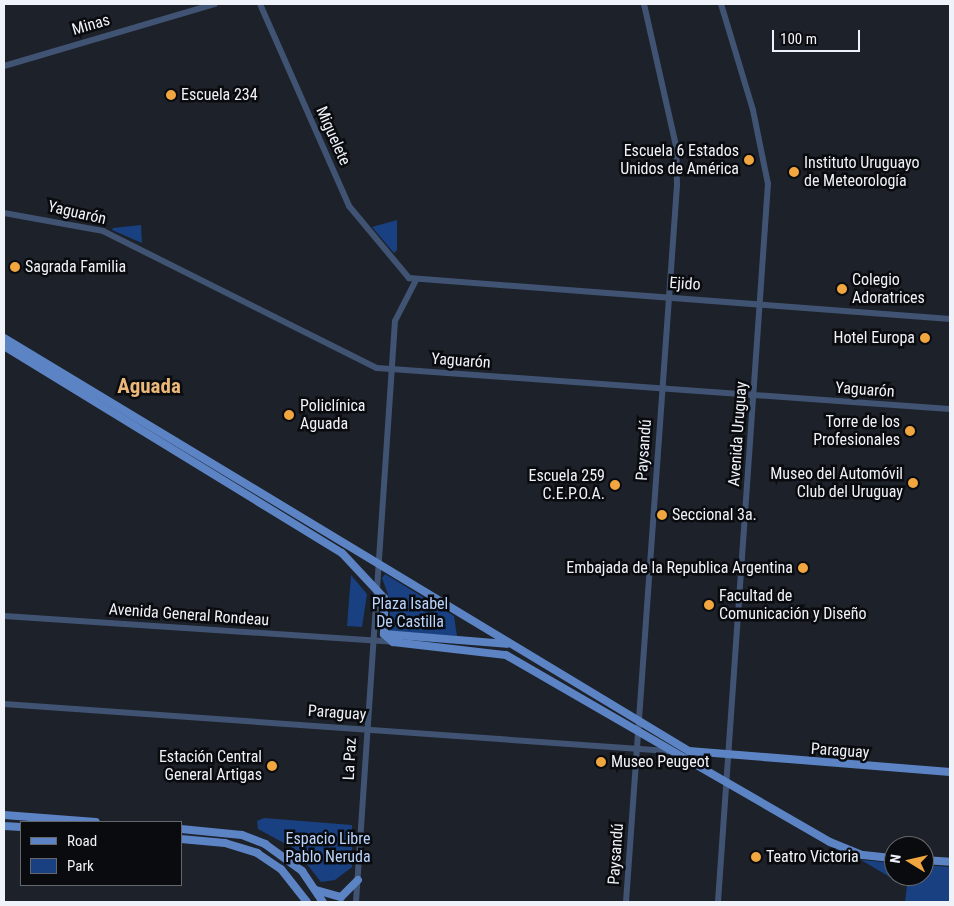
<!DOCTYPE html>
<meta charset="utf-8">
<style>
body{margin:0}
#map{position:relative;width:954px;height:906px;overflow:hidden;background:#1d2129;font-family:"Roboto Condensed",sans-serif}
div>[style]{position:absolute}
.green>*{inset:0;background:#194080}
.minor>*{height:6px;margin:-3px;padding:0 3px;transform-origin:3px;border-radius:3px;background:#405373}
.major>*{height:8px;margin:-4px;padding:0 4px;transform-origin:4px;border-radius:4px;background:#5c84c5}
.dots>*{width:14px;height:14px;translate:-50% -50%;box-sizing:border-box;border:2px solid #090b0e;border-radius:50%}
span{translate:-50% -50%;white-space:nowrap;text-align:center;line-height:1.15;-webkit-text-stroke:5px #090b0e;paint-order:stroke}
.street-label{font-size:16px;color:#eff2f8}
.poi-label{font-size:16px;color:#eff2f8}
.left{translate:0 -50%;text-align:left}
.right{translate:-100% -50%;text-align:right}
.park-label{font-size:16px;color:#bad4fd}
.district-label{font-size:21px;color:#ecb879;font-weight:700}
.frame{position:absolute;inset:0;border:5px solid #eff2f8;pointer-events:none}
.legend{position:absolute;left:20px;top:821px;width:162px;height:65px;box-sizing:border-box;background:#090b0e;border:1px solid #65676c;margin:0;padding:6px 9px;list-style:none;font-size:15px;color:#eff2f8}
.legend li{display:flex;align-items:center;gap:10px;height:25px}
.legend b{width:25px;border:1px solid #65676c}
.north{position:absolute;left:884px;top:836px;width:50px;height:50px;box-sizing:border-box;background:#090b0e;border:1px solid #65676c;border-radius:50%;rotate:279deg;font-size:14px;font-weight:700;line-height:20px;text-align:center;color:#eff2f8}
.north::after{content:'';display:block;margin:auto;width:18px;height:22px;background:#f1a640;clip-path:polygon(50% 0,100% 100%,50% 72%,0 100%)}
.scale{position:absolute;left:772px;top:30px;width:88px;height:22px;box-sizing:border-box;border:2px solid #eff2f8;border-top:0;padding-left:6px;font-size:15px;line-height:18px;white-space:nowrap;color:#eff2f8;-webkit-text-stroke:4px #090b0e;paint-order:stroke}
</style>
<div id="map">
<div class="green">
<i style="clip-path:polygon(397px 220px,397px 250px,394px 253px,372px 227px)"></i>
<i style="clip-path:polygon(141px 225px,142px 243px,112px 230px,113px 228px)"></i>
<i style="clip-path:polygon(385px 574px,454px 616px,457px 636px,390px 631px,390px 600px,382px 578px)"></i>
<i style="clip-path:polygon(351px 575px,367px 594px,362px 627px,347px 626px)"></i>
<i style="clip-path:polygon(264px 818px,352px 825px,352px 867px,335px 880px,321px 882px,295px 849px,258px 829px,257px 821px)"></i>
<i style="clip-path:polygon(861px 860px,894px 863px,897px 880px,895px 880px)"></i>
<i style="clip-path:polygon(924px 865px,950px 867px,950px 902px,905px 902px,908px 877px,924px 876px)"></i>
</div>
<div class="minor">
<i style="left:260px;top:4px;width:221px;rotate:66.2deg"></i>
<i style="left:349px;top:206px;width:94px;rotate:50.2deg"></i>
<i style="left:409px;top:278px;width:543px;rotate:4.33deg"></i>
<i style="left:4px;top:66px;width:220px;rotate:-16.4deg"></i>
<i style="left:4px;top:213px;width:101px;rotate:10.3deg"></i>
<i style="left:103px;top:231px;width:306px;rotate:26.6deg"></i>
<i style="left:377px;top:368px;width:574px;rotate:4.09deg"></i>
<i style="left:4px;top:616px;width:390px;rotate:3.8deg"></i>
<i style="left:4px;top:704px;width:666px;rotate:4.05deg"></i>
<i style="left:356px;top:902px;width:582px;rotate:-86.16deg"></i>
<i style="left:395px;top:321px;width:46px;rotate:-62.9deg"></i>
<i style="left:626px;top:902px;width:719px;rotate:-85.93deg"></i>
<i style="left:677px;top:185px;width:39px;rotate:-91deg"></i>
<i style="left:676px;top:146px;width:146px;rotate:-102.7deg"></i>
<i style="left:718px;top:902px;width:720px;rotate:-86.02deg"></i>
<i style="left:768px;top:184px;width:76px;rotate:-101.5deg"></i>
<i style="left:753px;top:110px;width:111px;rotate:-106.8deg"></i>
</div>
<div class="major">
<i style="left:4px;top:338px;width:800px;rotate:31.09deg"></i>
<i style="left:689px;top:751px;width:262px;rotate:4.6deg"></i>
<i style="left:4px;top:346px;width:396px;rotate:31.5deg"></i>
<i style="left:342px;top:553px;width:62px;rotate:47deg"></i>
<i style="left:384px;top:598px;width:36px;rotate:90deg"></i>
<i style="left:384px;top:634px;width:12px;rotate:42deg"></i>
<i style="left:393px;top:642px;width:114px;rotate:6.6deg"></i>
<i style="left:506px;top:655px;width:374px;rotate:30deg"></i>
<i style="left:830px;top:842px;width:35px;rotate:22deg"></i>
<i style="left:863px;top:855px;width:31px;rotate:6deg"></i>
<i style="left:384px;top:634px;width:123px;rotate:4.6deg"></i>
<i style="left:4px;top:815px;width:92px;rotate:4.4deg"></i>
<i style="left:4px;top:826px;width:17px;rotate:3deg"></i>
<i style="left:181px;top:829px;width:61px;rotate:5.6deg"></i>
<i style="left:242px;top:835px;width:25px;rotate:21deg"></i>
<i style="left:265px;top:844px;width:46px;rotate:36.1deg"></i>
<i style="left:302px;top:871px;width:37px;rotate:56deg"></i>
<i style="left:181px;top:839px;width:44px;rotate:5.2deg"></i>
<i style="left:225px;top:843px;width:34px;rotate:17deg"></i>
<i style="left:257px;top:853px;width:29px;rotate:34deg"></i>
<i style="left:281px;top:869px;width:42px;rotate:51.8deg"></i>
<i style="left:924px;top:860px;width:26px;rotate:4deg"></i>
<i style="left:316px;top:890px;width:26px;rotate:16deg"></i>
<i style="left:341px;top:897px;width:24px;rotate:-45deg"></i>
</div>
<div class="dots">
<i style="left:171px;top:95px;background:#f1a640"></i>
<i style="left:749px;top:160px;background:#f1a640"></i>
<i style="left:794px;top:172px;background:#f1a640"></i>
<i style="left:15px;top:267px;background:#f1a640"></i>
<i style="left:842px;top:289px;background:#f1a640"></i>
<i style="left:925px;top:338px;background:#f1a640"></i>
<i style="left:289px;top:415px;background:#f1a640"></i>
<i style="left:910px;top:431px;background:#f1a640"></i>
<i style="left:913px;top:483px;background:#f1a640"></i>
<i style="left:615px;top:485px;background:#f1a640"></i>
<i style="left:662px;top:515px;background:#f1a640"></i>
<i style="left:803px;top:568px;background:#f1a640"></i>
<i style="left:709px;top:605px;background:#f1a640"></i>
<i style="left:601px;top:762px;background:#f1a640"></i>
<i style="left:272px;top:766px;background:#f1a640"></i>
<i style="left:756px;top:857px;background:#f1a640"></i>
</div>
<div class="street-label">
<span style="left:91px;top:25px;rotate:-16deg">Minas</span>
<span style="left:333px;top:136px;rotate:66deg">Miguelete</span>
<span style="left:77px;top:213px;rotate:13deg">Yaguarón</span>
<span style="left:685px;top:284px;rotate:4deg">Ejido</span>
<span style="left:461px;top:361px;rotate:4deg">Yaguarón</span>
<span style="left:865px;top:390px;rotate:4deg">Yaguarón</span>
<span style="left:738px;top:434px;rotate:-86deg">Avenida Uruguay</span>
<span style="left:644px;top:450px;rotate:-86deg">Paysandú</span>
<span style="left:189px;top:615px;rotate:4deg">Avenida General Rondeau</span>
<span style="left:337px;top:713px;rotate:4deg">Paraguay</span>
<span style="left:840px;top:751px;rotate:4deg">Paraguay</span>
<span style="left:350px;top:759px;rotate:-87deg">La Paz</span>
<span style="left:616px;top:854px;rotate:-86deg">Paysandú</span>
</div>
<div class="poi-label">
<span class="left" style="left:181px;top:95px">Escuela 234</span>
<span class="right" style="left:739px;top:160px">Escuela 6 Estados<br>Unidos de América</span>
<span class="left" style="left:804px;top:172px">Instituto Uruguayo<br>de Meteorología</span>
<span class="left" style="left:25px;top:267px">Sagrada Familia</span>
<span class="left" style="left:852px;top:289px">Colegio<br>Adoratrices</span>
<span class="right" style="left:915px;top:338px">Hotel Europa</span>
<span class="left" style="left:300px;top:415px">Policlínica<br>Aguada</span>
<span class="right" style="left:900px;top:431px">Torre de los<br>Profesionales</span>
<span class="right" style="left:903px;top:483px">Museo del Automóvil<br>Club del Uruguay</span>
<span class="right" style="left:605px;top:485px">Escuela 259<br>C.E.P.O.A.</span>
<span class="left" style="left:672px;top:515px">Seccional 3a.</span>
<span class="right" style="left:793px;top:568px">Embajada de la Republica Argentina</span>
<span class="left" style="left:719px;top:605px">Facultad de<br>Comunicación y Diseño</span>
<span class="right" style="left:262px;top:766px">Estación Central<br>General Artigas</span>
<span class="left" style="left:611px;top:762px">Museo Peugeot</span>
<span class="left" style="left:766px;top:857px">Teatro Victoria</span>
</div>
<div class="park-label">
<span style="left:410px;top:613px">Plaza Isabel<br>De Castilla</span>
<span style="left:328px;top:848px">Espacio Libre<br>Pablo Neruda</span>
</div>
<div class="district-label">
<span style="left:149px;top:386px">Aguada</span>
</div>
<div class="frame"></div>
<ul class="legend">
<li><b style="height:6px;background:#5c84c5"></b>Road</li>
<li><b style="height:14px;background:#194080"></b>Park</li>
</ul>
<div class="north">N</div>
<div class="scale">100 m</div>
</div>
